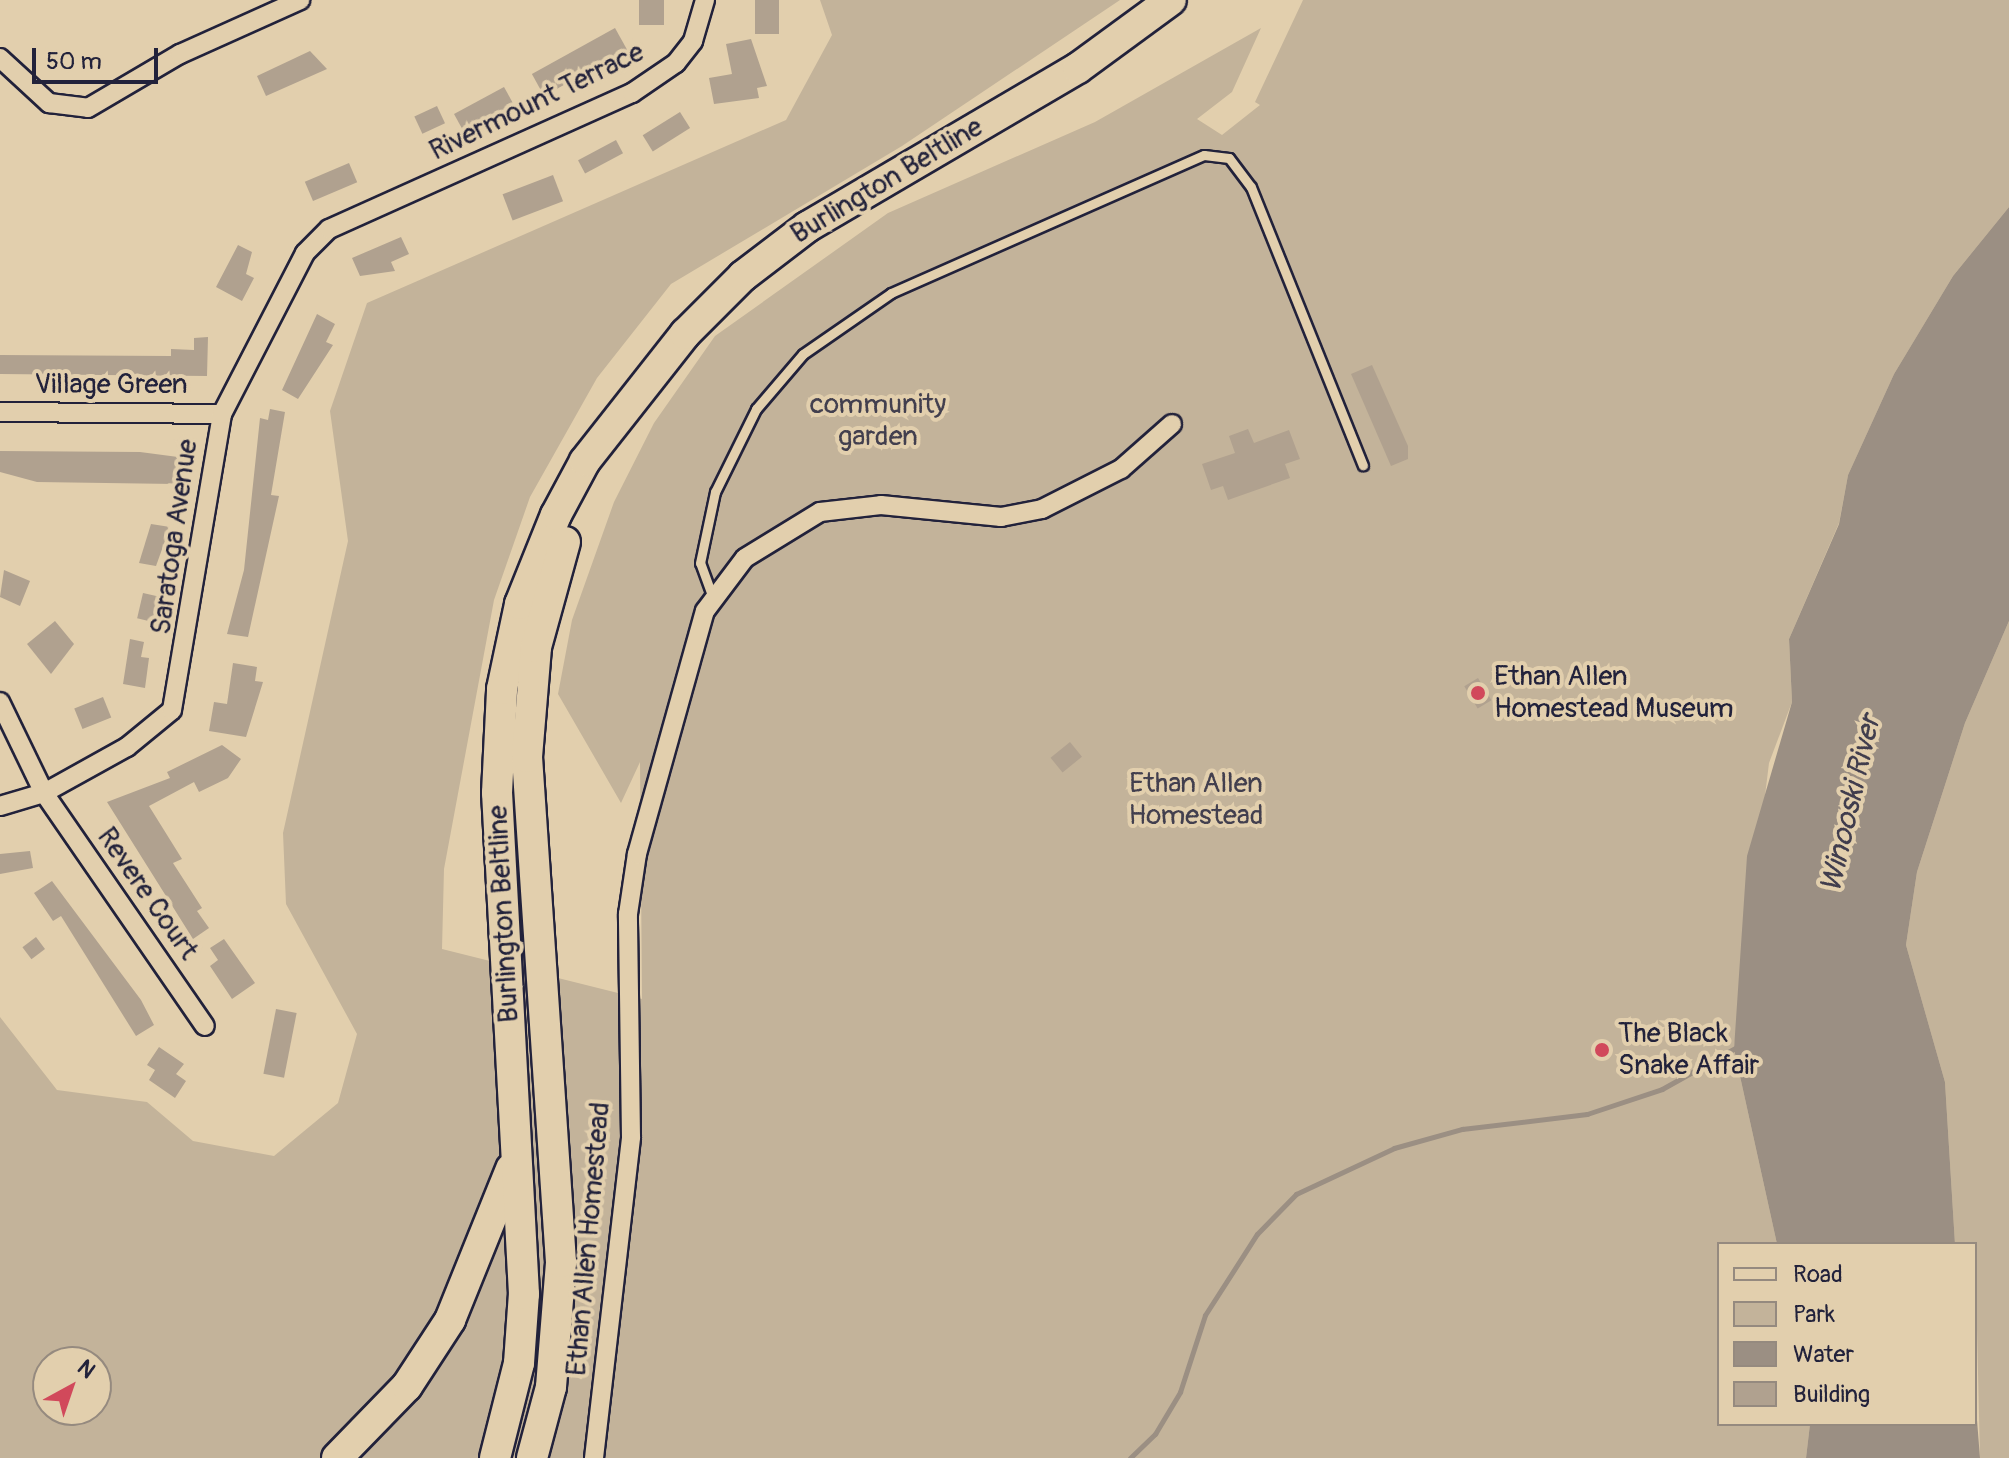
<!DOCTYPE html>
<style>
body{margin:0}
#map{position:relative;width:2009px;height:1458px;overflow:hidden;background:#e2cfad;font-family:Pangolin,sans-serif}
div>[style]{position:absolute}
.green>*{inset:0;background:#c3b39a}
.water>*{inset:0;background:#9b8f83}
.stream>*{height:5px;margin:-2.5px;padding:0 2.5px;transform-origin:2.5px;border-radius:2.5px;background:#9b8f83}
.building>*{inset:0;background:#b0a18f;transform-origin:0 0}
.roads{filter:drop-shadow(2px 0 #22223b) drop-shadow(-2px 0 #22223b) drop-shadow(0 2px #22223b) drop-shadow(0 -2px #22223b)}
.service>*{height:9px;margin:-4.5px;padding:0 4.5px;transform-origin:4.5px;border-radius:4.5px;background:#e2cfad}
.minor>*{height:18px;margin:-9px;padding:0 9px;transform-origin:9px;border-radius:9px;background:#e2cfad}
.primary>*{height:30px;margin:-15px;padding:0 15px;transform-origin:15px;border-radius:15px;background:#e2cfad}
.dots>*{width:22px;height:22px;translate:-50% -50%;box-sizing:border-box;border:4px solid #e2cfad;border-radius:50%}
span{translate:-50% -50%;white-space:nowrap;text-align:center;line-height:1.15;-webkit-text-stroke:8px #e2cfad;paint-order:stroke}
.street-label{font-size:28px;color:#22223b}
.park-label{font-size:28px;color:#423f4e}
.poi-label{font-size:28px;color:#22223b}
.left{translate:0 -50%;text-align:left}
.water-label{font-size:30px;color:#403d4d;font-style:italic}
.legend{position:absolute;left:1717px;top:1242px;width:260px;height:184px;box-sizing:border-box;background:#e2cfad;border:2px solid #958a7f;margin:0;padding:10px 14px;list-style:none;font-size:24px;color:#22223b}
.legend li{display:flex;align-items:center;gap:16px;height:40px}
.legend b{width:40px;border:2px solid #958a7f}
.north{position:absolute;left:32px;top:1346px;width:80px;height:80px;box-sizing:border-box;background:#e2cfad;border:2px solid #958a7f;border-radius:50%;rotate:40deg;font-size:22px;font-weight:700;line-height:32px;text-align:center;color:#22223b}
.north::after{content:'';display:block;margin:auto;width:28px;height:36px;background:#d1495b;clip-path:polygon(50% 0,100% 100%,50% 72%,0 100%)}
.scale{position:absolute;left:32px;top:48px;width:126px;height:36px;box-sizing:border-box;border:4px solid #22223b;border-top:0;padding-left:10px;font-size:24px;line-height:28px;white-space:nowrap;color:#22223b;-webkit-text-stroke:6px #e2cfad;paint-order:stroke}
</style>
<div id="map">
<div class="green">
<i style="clip-path:polygon(evenodd,820px 0,1120px 0,902px 146px,671px 284px,597px 378px,530px 497px,494px 600px,444px 869px,442px 949px,642px 999px,640px 762px,621px 803px,558px 694px,572px 620px,614px 502px,654px 423px,715px 336px,888px 213px,1095px 122px,1261px 28px,1232px 92px,1197px 119px,1222px 135px,1260px 105px,1255px 102px,1303px 0,2009px 0,2009px 207px,1953px 276px,1894px 374px,1848px 475px,1839px 523px,1789px 639px,1792px 702px,1769px 763px,1734px 1049px,1777px 1244px,1719px 1244px,1719px 1424px,1810px 1424px,1806px 1458px,0 1458px,0 1017px,57px 1090px,147px 1102px,193px 1141px,274px 1156px,338px 1103px,357px 1034px,286px 904px,283px 833px,348px 541px,330px 411px,367px 303px,786px 120px,832px 35px,820px 0,48px 1362px,96px 1362px,96px 1410px,48px 1410px,48px 1362px)"></i>
<i style="clip-path:polygon(2009px 621px,2009px 1458px,1980px 1458px,1975px 1244px,1955px 1244px,1945px 1082px,1906px 945px,1917px 872px,1965px 723px)"></i>
</div>
<div class="water">
<i style="clip-path:polygon(2009px 207px,2009px 621px,1965px 723px,1917px 872px,1906px 945px,1945px 1082px,1955px 1244px,1777px 1244px,1734px 1049px,1747px 856px,1792px 702px,1789px 639px,1839px 524px,1848px 475px,1894px 374px,1953px 276px)"></i>
<i style="clip-path:polygon(1975px 1395px,1980px 1458px,1806px 1458px,1810px 1424px,1975px 1424px)"></i>
</div>
<div class="stream">
<i style="left:1130px;top:1458px;width:35px;rotate:-44deg"></i>
<i style="left:1155px;top:1434px;width:49px;rotate:-59.2deg"></i>
<i style="left:1180px;top:1392px;width:81px;rotate:-72deg"></i>
<i style="left:1205px;top:1315px;width:96px;rotate:-57.3deg"></i>
<i style="left:1257px;top:1234px;width:56px;rotate:-45.7deg"></i>
<i style="left:1296px;top:1194px;width:108px;rotate:-25.1deg"></i>
<i style="left:1394px;top:1148px;width:71px;rotate:-15.6deg"></i>
<i style="left:1462px;top:1129px;width:126px;rotate:-6.8deg"></i>
<i style="left:1587px;top:1114px;width:79px;rotate:-18.4deg"></i>
<i style="left:1662px;top:1089px;width:86px;rotate:-29.2deg"></i>
</div>
<div class="building">
<i style="left:639px;top:0;width:25px;height:25px"></i>
<i style="left:755px;top:0;width:24px;height:34px"></i>
<i style="left:615px;top:28px;width:25px;height:95px;rotate:61deg"></i>
<i style="clip-path:polygon(751px 39px,767px 86px,757px 88px,759px 98px,714px 104px,709px 78px,732px 74px,726px 44px)"></i>
<i style="clip-path:polygon(310px 51px,327px 69px,266px 96px,257px 76px)"></i>
<i style="clip-path:polygon(504px 87px,519px 114px,465px 134px,454px 114px)"></i>
<i style="left:437px;top:106px;width:19px;height:25px;rotate:65deg"></i>
<i style="left:680px;top:112px;width:19px;height:44px;rotate:58deg"></i>
<i style="left:616px;top:140px;width:15px;height:43px;rotate:62deg"></i>
<i style="left:349px;top:163px;width:21px;height:48px;rotate:67deg"></i>
<i style="left:553px;top:175px;width:28px;height:54px;rotate:69deg"></i>
<i style="clip-path:polygon(401px 237px,409px 254px,391px 262px,395px 271px,360px 276px,352px 258px)"></i>
<i style="clip-path:polygon(238px 245px,252px 252px,246px 274px,254px 278px,242px 301px,216px 287px)"></i>
<i style="clip-path:polygon(317px 314px,335px 324px,326px 342px,333px 345px,298px 399px,282px 390px)"></i>
<i style="clip-path:polygon(208px 337px,207px 376px,0 374px,0 355px,171px 356px,171px 349px,194px 350px,194px 338px)"></i>
<i style="clip-path:polygon(1372px 365px,1408px 446px,1408px 459px,1391px 466px,1351px 374px)"></i>
<i style="clip-path:polygon(270px 409px,285px 412px,271px 495px,279px 496px,248px 637px,227px 634px,244px 570px,260px 418px,268px 420px)"></i>
<i style="clip-path:polygon(1248px 429px,1254px 443px,1289px 430px,1300px 459px,1285px 464px,1290px 478px,1228px 500px,1223px 486px,1211px 490px,1202px 464px,1235px 453px,1229px 436px)"></i>
<i style="clip-path:polygon(0 451px,140px 452px,178px 457px,175px 484px,37px 482px,0 472px)"></i>
<i style="clip-path:polygon(151px 524px,170px 527px,156px 566px,139px 563px)"></i>
<i style="clip-path:polygon(4px 570px,30px 581px,20px 606px,0 597px)"></i>
<i style="left:143px;top:593px;width:17px;height:26px;rotate:13deg"></i>
<i style="clip-path:polygon(55px 621px,74px 644px,51px 674px,27px 644px)"></i>
<i style="clip-path:polygon(130px 639px,144px 642px,141px 657px,149px 658px,145px 688px,123px 684px)"></i>
<i style="clip-path:polygon(233px 663px,257px 667px,255px 681px,263px 682px,246px 737px,209px 731px,214px 702px,227px 704px)"></i>
<i style="left:1478px;top:678px;width:26px;height:16px;rotate:59deg"></i>
<i style="left:103px;top:697px;width:22px;height:31px;rotate:68deg"></i>
<i style="left:1070px;top:742px;width:19px;height:25px;rotate:51deg"></i>
<i style="clip-path:polygon(222px 745px,241px 759px,228px 778px,199px 792px,194px 782px,149px 806px,182px 859px,173px 863px,202px 908px,197px 911px,209px 928px,193px 939px,107px 802px,170px 778px,167px 772px)"></i>
<i style="clip-path:polygon(30px 851px,33px 868px,0 874px,0 854px)"></i>
<i style="clip-path:polygon(52px 881px,141px 1000px,154px 1025px,136px 1036px,61px 916px,53px 921px,34px 893px)"></i>
<i style="left:36px;top:937px;width:15px;height:17px;rotate:53deg"></i>
<i style="clip-path:polygon(224px 939px,255px 983px,232px 999px,210px 966px,218px 960px,210px 948px)"></i>
<i style="left:276px;top:1009px;width:21px;height:66px;rotate:11deg"></i>
<i style="clip-path:polygon(159px 1047px,184px 1064px,176px 1074px,186px 1081px,175px 1098px,149px 1080px,155px 1070px,147px 1065px)"></i>
</div>
<div class="roads">
<div class="service">
<i style="left:713px;top:598px;width:37px;rotate:-110deg"></i>
<i style="left:700px;top:563px;width:73px;rotate:-78.1deg"></i>
<i style="left:715px;top:492px;width:93px;rotate:-63.7deg"></i>
<i style="left:756px;top:409px;width:72px;rotate:-49.5deg"></i>
<i style="left:803px;top:354px;width:107px;rotate:-34.7deg"></i>
<i style="left:891px;top:293px;width:342px;rotate:-23.8deg"></i>
<i style="left:1204px;top:155px;width:25px;rotate:7deg"></i>
<i style="left:1229px;top:158px;width:36px;rotate:53deg"></i>
<i style="left:1251px;top:187px;width:300px;rotate:68.1deg"></i>
</div>
<div class="minor">
<i style="left:0;top:58px;width:67px;rotate:42.6deg"></i>
<i style="left:49px;top:103px;width:39px;rotate:7deg"></i>
<i style="left:88px;top:108px;width:107px;rotate:-30.4deg"></i>
<i style="left:180px;top:54px;width:132px;rotate:-24.2deg"></i>
<i style="left:0;top:412px;width:222px;rotate:0.5deg"></i>
<i style="left:0;top:702px;width:101px;rotate:64.2deg"></i>
<i style="left:44px;top:793px;width:283px;rotate:55.4deg"></i>
<i style="left:0;top:806px;width:46px;rotate:-16.5deg"></i>
<i style="left:44px;top:793px;width:95px;rotate:-29deg"></i>
<i style="left:127px;top:747px;width:58px;rotate:-39.4deg"></i>
<i style="left:172px;top:710px;width:300px;rotate:-80.4deg"></i>
<i style="left:222px;top:414px;width:181px;rotate:-62.7deg"></i>
<i style="left:305px;top:253px;width:34px;rotate:-45deg"></i>
<i style="left:329px;top:229px;width:332px;rotate:-24.2deg"></i>
<i style="left:632px;top:93px;width:53px;rotate:-34.3deg"></i>
<i style="left:676px;top:63px;width:28px;rotate:-52deg"></i>
<i style="left:693px;top:41px;width:43px;rotate:-73.7deg"></i>
<i style="left:594px;top:1458px;width:323px;rotate:-83.4deg"></i>
<i style="left:631px;top:1137px;width:223px;rotate:-90.8deg"></i>
<i style="left:628px;top:914px;width:61px;rotate:-81.5deg"></i>
<i style="left:637px;top:854px;width:252px;rotate:-74.4deg"></i>
<i style="left:705px;top:611px;width:66px;rotate:-53deg"></i>
<i style="left:745px;top:558px;width:88px;rotate:-31.5deg"></i>
<i style="left:820px;top:512px;width:61px;rotate:-6.5deg"></i>
<i style="left:881px;top:505px;width:121px;rotate:5.7deg"></i>
<i style="left:1001px;top:517px;width:42px;rotate:-11deg"></i>
<i style="left:1042px;top:509px;width:89px;rotate:-26.9deg"></i>
<i style="left:1121px;top:469px;width:68px;rotate:-41.4deg"></i>
</div>
<div class="primary">
<i style="left:337px;top:1458px;width:100px;rotate:-45.8deg"></i>
<i style="left:407px;top:1386px;width:79px;rotate:-56.9deg"></i>
<i style="left:450px;top:1320px;width:163px;rotate:-68deg"></i>
<i style="left:495px;top:1458px;width:98px;rotate:-75.8deg"></i>
<i style="left:519px;top:1363px;width:69px;rotate:-85.9deg"></i>
<i style="left:524px;top:1294px;width:502px;rotate:-93.08deg"></i>
<i style="left:497px;top:793px;width:104px;rotate:-87.2deg"></i>
<i style="left:502px;top:689px;width:87px;rotate:-78deg"></i>
<i style="left:520px;top:604px;width:96px;rotate:-68deg"></i>
<i style="left:556px;top:515px;width:61px;rotate:-61.8deg"></i>
<i style="left:585px;top:461px;width:162px;rotate:-51.8deg"></i>
<i style="left:685px;top:334px;width:82px;rotate:-45deg"></i>
<i style="left:743px;top:276px;width:81px;rotate:-37.4deg"></i>
<i style="left:807px;top:227px;width:314px;rotate:-30.4deg"></i>
<i style="left:1078px;top:68px;width:115px;rotate:-36.2deg"></i>
<i style="left:532px;top:1458px;width:73px;rotate:-75deg"></i>
<i style="left:551px;top:1387px;width:125px;rotate:-85.4deg"></i>
<i style="left:561px;top:1262px;width:506px;rotate:-93.85deg"></i>
<i style="left:527px;top:757px;width:110px;rotate:-85.3deg"></i>
<i style="left:536px;top:647px;width:109px;rotate:-74.6deg"></i>
</div>
</div>
<div class="dots">
<i style="left:1478px;top:693px;background:#d1495b"></i>
<i style="left:1602px;top:1050px;background:#d1495b"></i>
</div>
<div class="street-label">
<span style="left:537px;top:102px;rotate:-26deg">Rivermount Terrace</span>
<span style="left:887px;top:181px;rotate:-31deg">Burlington Beltline</span>
<span style="left:111px;top:385px">Village Green</span>
<span style="left:175px;top:537px;rotate:-82deg">Saratoga Avenue</span>
<span style="left:147px;top:894px;rotate:55deg">Revere Court</span>
<span style="left:504px;top:914px;rotate:-93deg">Burlington Beltline</span>
<span style="left:589px;top:1239px;rotate:-85deg">Ethan Allen Homestead</span>
</div>
<div class="park-label">
<span style="left:878px;top:421px">community<br>garden</span>
<span style="left:1196px;top:800px">Ethan Allen<br>Homestead</span>
</div>
<div class="poi-label">
<span class="left" style="left:1494px;top:693px">Ethan Allen<br>Homestead Museum</span>
<span class="left" style="left:1618px;top:1050px">The Black<br>Snake Affair</span>
</div>
<div class="water-label">
<span style="left:1851px;top:804px;rotate:-77deg">Winooski River</span>
</div>
<ul class="legend">
<li><b style="height:10px;background:#e2cfad"></b>Road</li>
<li><b style="height:22px;background:#c3b39a"></b>Park</li>
<li><b style="height:22px;background:#9b8f83"></b>Water</li>
<li><b style="height:22px;background:#b0a18f"></b>Building</li>
</ul>
<div class="north">N</div>
<div class="scale">50 m</div>
</div>
